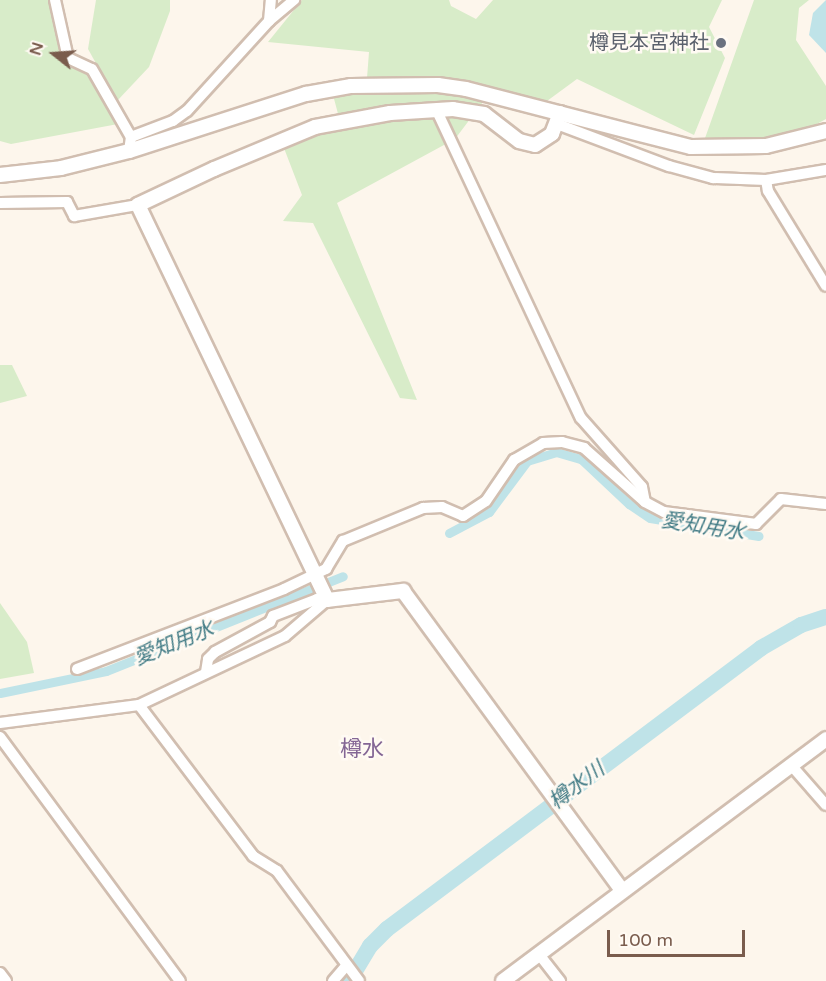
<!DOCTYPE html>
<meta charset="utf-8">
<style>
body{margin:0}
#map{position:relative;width:826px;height:981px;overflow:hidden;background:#fdf6ec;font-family:"Varela Round","Noto Sans JP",sans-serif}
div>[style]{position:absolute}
.green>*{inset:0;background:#d8ecc9}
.water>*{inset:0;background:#bfe3e8}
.canal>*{height:9px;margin:-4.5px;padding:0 4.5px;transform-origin:4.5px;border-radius:4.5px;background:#bfe3e8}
.river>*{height:16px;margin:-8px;padding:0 8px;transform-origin:8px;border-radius:8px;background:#bfe3e8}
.roads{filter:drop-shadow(2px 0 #d1beb0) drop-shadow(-2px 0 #d1beb0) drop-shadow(0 2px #d1beb0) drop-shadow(0 -2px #d1beb0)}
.minor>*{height:10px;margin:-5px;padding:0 5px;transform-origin:5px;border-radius:5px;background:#fff}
.tertiary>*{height:14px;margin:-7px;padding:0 7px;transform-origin:7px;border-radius:7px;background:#fff}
.dots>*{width:16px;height:16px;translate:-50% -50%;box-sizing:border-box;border:3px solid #fffaf3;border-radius:50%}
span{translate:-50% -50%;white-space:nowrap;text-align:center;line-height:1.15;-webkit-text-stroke:5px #fffaf3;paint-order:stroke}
.worship-label{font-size:20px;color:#5b616d}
.right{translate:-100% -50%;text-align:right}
.water-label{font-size:21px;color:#437c86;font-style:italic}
.quarter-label{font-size:22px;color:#846695}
.north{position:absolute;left:24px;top:24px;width:60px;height:60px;-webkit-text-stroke:4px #fffaf3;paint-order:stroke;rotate:287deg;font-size:16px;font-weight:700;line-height:24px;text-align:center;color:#7a5c4d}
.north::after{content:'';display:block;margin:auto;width:21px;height:27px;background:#7a5c4d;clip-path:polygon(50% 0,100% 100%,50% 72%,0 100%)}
.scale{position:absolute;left:607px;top:930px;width:138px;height:27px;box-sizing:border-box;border:3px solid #7a5c4d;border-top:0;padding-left:8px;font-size:18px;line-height:21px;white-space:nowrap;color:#7a5c4d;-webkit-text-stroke:4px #fffaf3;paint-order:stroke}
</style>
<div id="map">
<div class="green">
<i style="clip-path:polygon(0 0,53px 0,59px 32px,118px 124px,11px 144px,0 141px)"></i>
<i style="clip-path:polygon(96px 0,170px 0,170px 11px,149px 67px,117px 101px,88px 49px)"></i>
<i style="clip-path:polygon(302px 0,449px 0,451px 6px,476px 19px,493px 0,722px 0,709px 27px,725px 58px,694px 135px,577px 79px,547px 101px,492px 90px,455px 139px,337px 203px,417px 400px,400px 398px,313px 223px,283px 221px,302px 195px,282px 143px,341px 125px,333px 95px,366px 91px,369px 52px,268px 42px)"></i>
<i style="clip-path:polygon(754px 0,809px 0,799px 8px,796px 40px,826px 86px,826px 119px,804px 131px,760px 141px,704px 141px)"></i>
<i style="clip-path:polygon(0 365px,12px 365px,27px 396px,0 403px)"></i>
<i style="clip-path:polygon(0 603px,27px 642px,34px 673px,0 679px)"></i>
</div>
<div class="water">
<i style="clip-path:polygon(826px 0,826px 53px,809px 35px,813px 13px)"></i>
</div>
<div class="canal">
<i style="left:449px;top:533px;width:45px;rotate:-27.7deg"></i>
<i style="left:489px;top:512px;width:64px;rotate:-53.3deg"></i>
<i style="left:527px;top:461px;width:30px;rotate:-17deg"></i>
<i style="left:556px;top:452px;width:26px;rotate:16deg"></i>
<i style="left:581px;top:459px;width:66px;rotate:43.2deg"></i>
<i style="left:629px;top:504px;width:25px;rotate:34deg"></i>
<i style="left:650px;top:518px;width:110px;rotate:9.4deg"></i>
<i style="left:0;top:693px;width:108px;rotate:-11.7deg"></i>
<i style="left:106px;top:671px;width:255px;rotate:-21.8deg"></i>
</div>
<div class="river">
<i style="left:349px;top:981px;width:41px;rotate:-59deg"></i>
<i style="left:370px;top:946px;width:24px;rotate:-45deg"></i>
<i style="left:387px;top:929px;width:468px;rotate:-36.9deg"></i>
<i style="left:761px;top:648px;width:46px;rotate:-29.9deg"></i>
<i style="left:801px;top:625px;width:26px;rotate:-18deg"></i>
</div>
<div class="roads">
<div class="minor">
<i style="left:55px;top:0;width:59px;rotate:77.4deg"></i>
<i style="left:68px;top:58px;width:26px;rotate:25deg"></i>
<i style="left:92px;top:69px;width:78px;rotate:60.2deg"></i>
<i style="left:269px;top:21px;width:21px;rotate:-85deg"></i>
<i style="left:436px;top:109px;width:341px;rotate:64.9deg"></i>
<i style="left:581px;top:418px;width:92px;rotate:48.5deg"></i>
<i style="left:642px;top:487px;width:15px;rotate:79deg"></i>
<i style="left:557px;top:124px;width:120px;rotate:20.6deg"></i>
<i style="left:669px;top:166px;width:46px;rotate:15.3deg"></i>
<i style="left:713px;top:178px;width:53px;rotate:2.2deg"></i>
<i style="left:766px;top:180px;width:61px;rotate:-9.5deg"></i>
<i style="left:129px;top:151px;width:14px;rotate:-82deg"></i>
<i style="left:131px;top:137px;width:45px;rotate:-20.9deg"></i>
<i style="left:173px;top:121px;width:17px;rotate:-36deg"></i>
<i style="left:187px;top:111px;width:122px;rotate:-47.7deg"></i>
<i style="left:269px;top:21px;width:33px;rotate:-40deg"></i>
<i style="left:766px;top:180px;width:11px;rotate:80deg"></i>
<i style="left:768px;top:191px;width:111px;rotate:58.6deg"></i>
<i style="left:0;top:203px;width:67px;rotate:-0.9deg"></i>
<i style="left:67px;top:202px;width:16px;rotate:63deg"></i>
<i style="left:74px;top:216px;width:65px;rotate:-9.8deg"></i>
<i style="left:77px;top:669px;width:222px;rotate:-21.1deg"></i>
<i style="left:284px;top:589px;width:47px;rotate:-25.5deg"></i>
<i style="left:326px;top:569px;width:33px;rotate:-59deg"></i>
<i style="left:343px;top:541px;width:87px;rotate:-22.4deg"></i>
<i style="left:423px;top:508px;width:19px;rotate:-3deg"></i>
<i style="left:442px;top:507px;width:23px;rotate:23deg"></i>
<i style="left:463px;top:516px;width:27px;rotate:-33deg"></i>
<i style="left:486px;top:501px;width:50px;rotate:-55.7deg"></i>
<i style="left:514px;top:460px;width:34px;rotate:-30deg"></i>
<i style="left:543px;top:443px;width:19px;rotate:-3deg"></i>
<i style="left:562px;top:442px;width:23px;rotate:15deg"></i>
<i style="left:584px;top:448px;width:81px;rotate:41.5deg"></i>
<i style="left:645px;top:502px;width:21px;rotate:28deg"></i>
<i style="left:664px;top:512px;width:93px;rotate:7.4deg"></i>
<i style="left:756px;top:524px;width:35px;rotate:-45deg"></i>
<i style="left:781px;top:499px;width:45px;rotate:6.3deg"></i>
<i style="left:206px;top:672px;width:13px;rotate:-81deg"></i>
<i style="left:208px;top:659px;width:10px;rotate:-45deg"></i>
<i style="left:215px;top:652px;width:63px;rotate:-28.6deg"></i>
<i style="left:270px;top:622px;width:7px;rotate:-63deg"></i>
<i style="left:273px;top:616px;width:47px;rotate:-21.1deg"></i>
<i style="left:317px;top:599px;width:10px;rotate:6deg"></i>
<i style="left:139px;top:705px;width:189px;rotate:52.9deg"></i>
<i style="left:253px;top:856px;width:28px;rotate:32deg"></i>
<i style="left:277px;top:871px;width:137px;rotate:53.3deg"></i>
<i style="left:0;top:723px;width:140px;rotate:-7.4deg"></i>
<i style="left:139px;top:705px;width:161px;rotate:-25.3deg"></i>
<i style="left:285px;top:636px;width:55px;rotate:-40.6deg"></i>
<i style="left:0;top:737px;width:303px;rotate:53.6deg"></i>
<i style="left:791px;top:765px;width:53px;rotate:48.8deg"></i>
<i style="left:538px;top:953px;width:36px;rotate:52deg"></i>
<i style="left:0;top:973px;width:10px;rotate:53deg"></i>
<i style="left:333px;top:981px;width:21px;rotate:-49deg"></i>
</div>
<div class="tertiary">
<i style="left:560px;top:113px;width:22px;rotate:111deg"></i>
<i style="left:552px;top:134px;width:20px;rotate:147deg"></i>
<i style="left:535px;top:145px;width:16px;rotate:-166deg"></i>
<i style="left:519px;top:141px;width:44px;rotate:-142.4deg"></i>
<i style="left:484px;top:114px;width:31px;rotate:-171deg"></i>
<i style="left:453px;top:109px;width:63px;rotate:176.4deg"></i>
<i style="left:390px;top:113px;width:76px;rotate:169.4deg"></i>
<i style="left:315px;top:127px;width:109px;rotate:157.4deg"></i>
<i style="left:214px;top:169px;width:84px;rotate:154.7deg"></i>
<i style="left:138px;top:205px;width:438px;rotate:64.4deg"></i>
<i style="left:327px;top:600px;width:77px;rotate:-6.8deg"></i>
<i style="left:403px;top:591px;width:371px;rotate:53.8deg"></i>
<i style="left:0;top:175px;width:61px;rotate:-6.5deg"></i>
<i style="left:61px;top:168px;width:70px;rotate:-14deg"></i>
<i style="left:129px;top:151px;width:186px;rotate:-17.9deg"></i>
<i style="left:306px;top:94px;width:46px;rotate:-10.1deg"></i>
<i style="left:351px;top:86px;width:87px;rotate:-0.7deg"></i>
<i style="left:438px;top:85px;width:28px;rotate:8deg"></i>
<i style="left:466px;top:89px;width:232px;rotate:14.5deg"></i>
<i style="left:691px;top:147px;width:75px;rotate:-0.8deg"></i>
<i style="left:766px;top:146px;width:62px;rotate:-14deg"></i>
<i style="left:503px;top:981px;width:404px;rotate:-36.8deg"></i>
</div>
</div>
<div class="dots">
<i style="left:721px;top:43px;background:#6b7280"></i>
</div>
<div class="worship-label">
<span class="right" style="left:709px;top:43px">樽見本宮神社</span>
</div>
<div class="water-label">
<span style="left:703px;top:527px;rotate:9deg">愛知用水</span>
<span style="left:174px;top:644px;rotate:-22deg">愛知用水</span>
<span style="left:577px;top:786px;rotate:-37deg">樽水川</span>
</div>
<div class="quarter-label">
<span style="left:362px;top:750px">樽水</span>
</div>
<div class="north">N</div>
<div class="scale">100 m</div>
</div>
